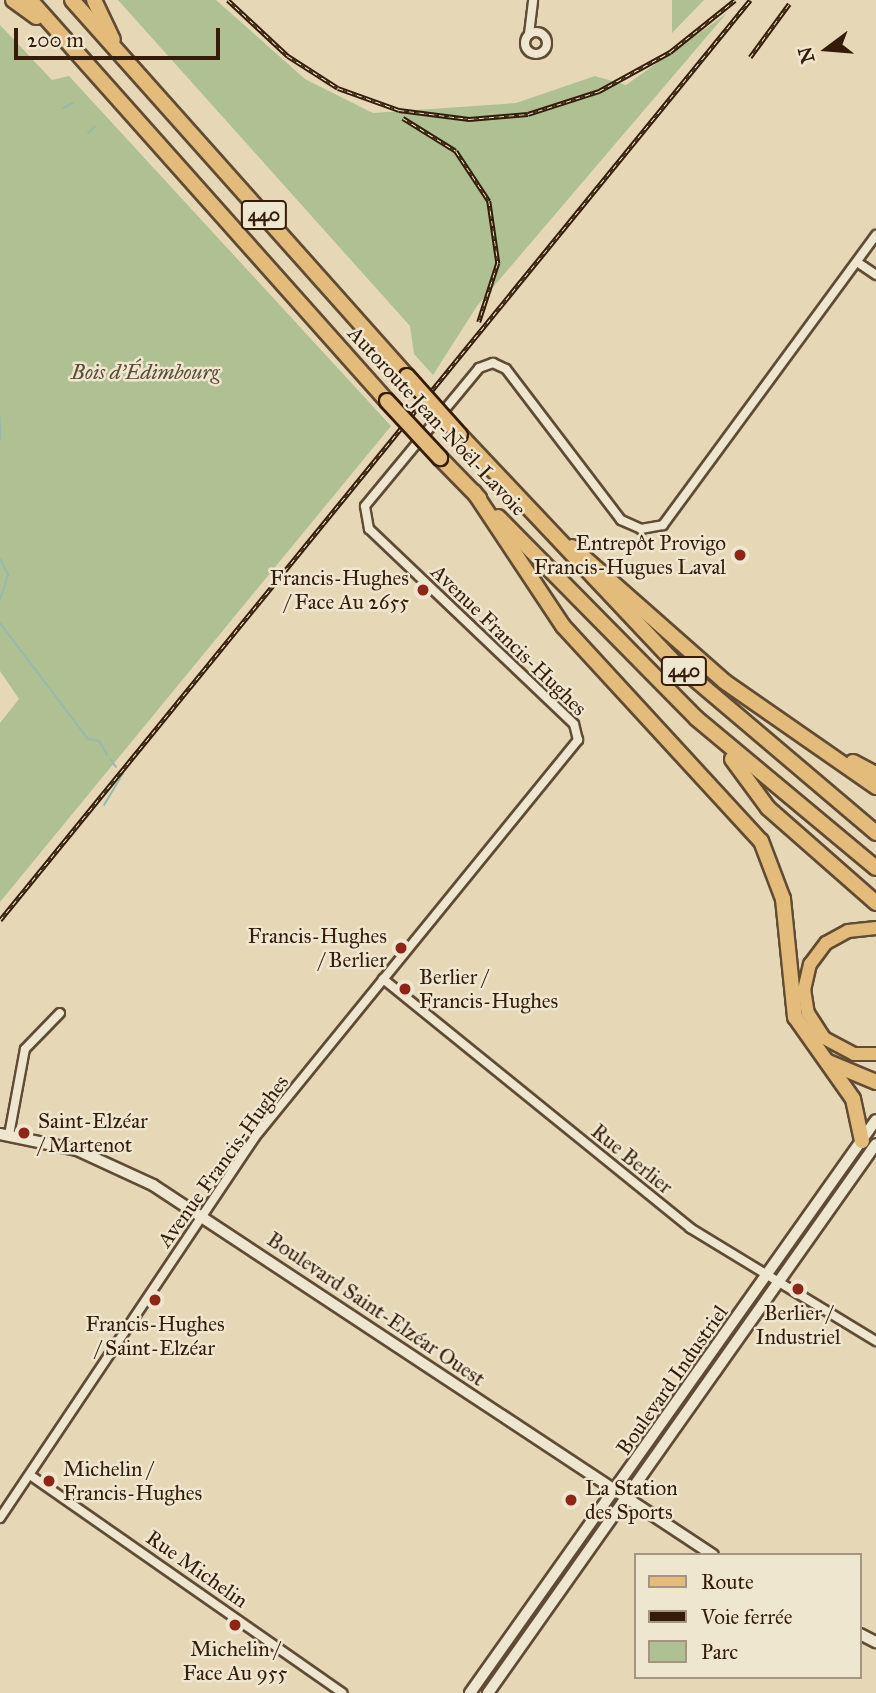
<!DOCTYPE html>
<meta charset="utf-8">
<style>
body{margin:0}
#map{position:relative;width:876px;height:1693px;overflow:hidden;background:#e6d8b7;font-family:"IM FELL Great Primer",serif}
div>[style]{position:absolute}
.green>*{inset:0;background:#afc093}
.stream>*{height:2px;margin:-1px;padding:0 1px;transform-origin:1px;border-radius:1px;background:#96baad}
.roads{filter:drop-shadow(2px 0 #604b34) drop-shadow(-2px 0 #604b34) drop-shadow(0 2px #604b34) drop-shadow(0 -2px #604b34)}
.minor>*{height:8px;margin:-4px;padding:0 4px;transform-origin:4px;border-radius:4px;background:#efe6d0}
.minor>.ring{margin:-4px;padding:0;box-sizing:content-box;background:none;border:8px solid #efe6d0;border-radius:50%}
.tertiary>*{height:10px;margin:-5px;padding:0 5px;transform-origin:5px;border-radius:5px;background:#efe6d0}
.primary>*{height:12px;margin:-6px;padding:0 6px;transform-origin:6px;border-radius:6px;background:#e3bc7c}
.motorway>*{height:14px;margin:-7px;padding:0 7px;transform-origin:7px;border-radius:7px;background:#e3bc7c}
.rail>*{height:4.5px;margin-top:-2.25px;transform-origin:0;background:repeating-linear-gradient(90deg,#efe6d0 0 5px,#341c08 0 10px);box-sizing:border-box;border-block:2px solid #341c08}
.bridges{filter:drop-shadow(2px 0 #341c08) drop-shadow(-2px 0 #341c08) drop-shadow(0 2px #341c08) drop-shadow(0 -2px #341c08)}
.motorway-bridge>*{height:14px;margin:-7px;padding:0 7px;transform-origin:7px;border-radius:7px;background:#e3bc7c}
.dots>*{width:19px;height:19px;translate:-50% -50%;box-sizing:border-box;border:4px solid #efe6d0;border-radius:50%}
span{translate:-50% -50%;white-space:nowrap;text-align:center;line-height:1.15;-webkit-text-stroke:5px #efe6d0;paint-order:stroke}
.shield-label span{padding:2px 5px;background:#efe6d0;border:2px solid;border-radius:5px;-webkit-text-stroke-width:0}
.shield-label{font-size:19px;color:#341c08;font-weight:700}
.park-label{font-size:21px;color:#594d32;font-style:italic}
.street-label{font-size:21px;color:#341c08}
.poi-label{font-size:21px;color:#341c08}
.right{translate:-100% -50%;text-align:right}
.left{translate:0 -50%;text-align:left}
.legend{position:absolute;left:634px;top:1553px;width:228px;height:126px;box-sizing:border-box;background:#efe6d0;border:2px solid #a49580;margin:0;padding:9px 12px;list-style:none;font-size:21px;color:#341c08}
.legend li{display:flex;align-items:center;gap:14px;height:35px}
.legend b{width:35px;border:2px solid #a49580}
.north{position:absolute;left:792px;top:14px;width:70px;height:70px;-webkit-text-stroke:5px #efe6d0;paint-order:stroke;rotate:254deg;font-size:19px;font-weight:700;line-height:28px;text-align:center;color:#341c08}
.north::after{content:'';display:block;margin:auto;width:24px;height:32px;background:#341c08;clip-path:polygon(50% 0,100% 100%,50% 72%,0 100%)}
.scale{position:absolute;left:14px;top:28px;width:206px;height:32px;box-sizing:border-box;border:4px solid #341c08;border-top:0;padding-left:9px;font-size:21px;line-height:24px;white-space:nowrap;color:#341c08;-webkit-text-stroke:5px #efe6d0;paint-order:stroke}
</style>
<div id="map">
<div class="green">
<i style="clip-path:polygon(118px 0,216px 0,305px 79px,373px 113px,516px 103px,595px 76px,626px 85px,726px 14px,477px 306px,433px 375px,414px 354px,410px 326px)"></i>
<i style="clip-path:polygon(672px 0,704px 0,672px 33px)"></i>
<i style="clip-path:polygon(0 25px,52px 80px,69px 76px,391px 426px,0 902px,0 723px,19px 699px,0 671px)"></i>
</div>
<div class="stream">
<i style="left:63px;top:108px;width:11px;rotate:-27deg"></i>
<i style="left:88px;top:133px;width:10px;rotate:-45deg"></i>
<i style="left:0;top:418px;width:22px;rotate:90deg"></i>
<i style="left:0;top:559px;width:18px;rotate:63deg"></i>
<i style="left:8px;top:575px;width:25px;rotate:108deg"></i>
<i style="left:0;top:623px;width:146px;rotate:52.8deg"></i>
<i style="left:88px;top:739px;width:11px;rotate:10deg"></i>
<i style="left:99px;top:741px;width:16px;rotate:60deg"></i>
<i style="left:110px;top:759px;width:10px;rotate:53deg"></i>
<i style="left:104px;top:805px;width:37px;rotate:-59deg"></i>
</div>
<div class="roads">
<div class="minor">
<i class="ring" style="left:525px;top:32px;width:14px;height:14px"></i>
<i style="left:529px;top:34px;width:34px;rotate:-83deg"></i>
<i style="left:857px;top:262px;width:23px;rotate:34deg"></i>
<i style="left:383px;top:979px;width:395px;rotate:39deg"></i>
<i style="left:690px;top:1228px;width:218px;rotate:31.3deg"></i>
<i style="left:9px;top:1135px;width:87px;rotate:-79.5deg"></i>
<i style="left:25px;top:1049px;width:50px;rotate:-45.8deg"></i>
<i style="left:30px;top:1475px;width:381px;rotate:34.9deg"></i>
<i style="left:0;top:1518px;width:458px;rotate:-56.2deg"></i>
<i style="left:255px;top:1137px;width:512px;rotate:-50.87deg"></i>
<i style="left:578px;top:740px;width:16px;rotate:-104deg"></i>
<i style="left:574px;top:724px;width:283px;rotate:-136.4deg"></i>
<i style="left:369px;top:529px;width:23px;rotate:-100deg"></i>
<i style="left:365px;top:506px;width:179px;rotate:-50.4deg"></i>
<i style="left:479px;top:368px;width:15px;rotate:-20deg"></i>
<i style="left:493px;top:363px;width:14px;rotate:25deg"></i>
<i style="left:506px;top:369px;width:190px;rotate:52.7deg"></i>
<i style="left:621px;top:520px;width:22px;rotate:24deg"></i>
<i style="left:641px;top:529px;width:22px;rotate:-10deg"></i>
<i style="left:663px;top:525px;width:360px;rotate:-53.7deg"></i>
</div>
<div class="tertiary">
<i style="left:0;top:1134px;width:79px;rotate:11.7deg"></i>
<i style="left:77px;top:1150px;width:84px;rotate:24.7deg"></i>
<i style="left:153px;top:1185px;width:671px;rotate:33.45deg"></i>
<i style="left:860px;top:1634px;width:18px;rotate:27deg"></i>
<i style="left:470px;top:1693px;width:702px;rotate:-54.68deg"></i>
<i style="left:488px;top:1693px;width:672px;rotate:-54.75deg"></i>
</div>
<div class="primary">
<i style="left:876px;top:928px;width:28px;rotate:174deg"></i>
<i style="left:848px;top:931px;width:25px;rotate:151deg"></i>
<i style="left:826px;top:943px;width:26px;rotate:127deg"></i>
<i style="left:810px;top:964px;width:26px;rotate:103deg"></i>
<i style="left:804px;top:989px;width:24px;rotate:81deg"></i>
<i style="left:808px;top:1013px;width:30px;rotate:57deg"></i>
<i style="left:824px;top:1038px;width:34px;rotate:28deg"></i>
<i style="left:854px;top:1054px;width:22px"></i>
</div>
<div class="motorway">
<i style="left:13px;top:0;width:29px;rotate:36deg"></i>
<i style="left:30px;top:0;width:537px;rotate:48.32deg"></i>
<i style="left:72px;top:0;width:504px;rotate:48.3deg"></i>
<i style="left:94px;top:0;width:44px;rotate:64.6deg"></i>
<i style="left:460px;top:435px;width:308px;rotate:46.7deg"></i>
<i style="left:671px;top:659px;width:269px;rotate:40.3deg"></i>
<i style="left:440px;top:458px;width:56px;rotate:45.7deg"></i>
<i style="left:474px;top:492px;width:161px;rotate:56.4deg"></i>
<i style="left:563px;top:626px;width:292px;rotate:47.4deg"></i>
<i style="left:761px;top:841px;width:62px;rotate:69.2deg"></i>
<i style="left:783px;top:899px;width:119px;rotate:84.2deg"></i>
<i style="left:795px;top:1017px;width:100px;rotate:54.7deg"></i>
<i style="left:853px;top:1099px;width:43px;rotate:77.9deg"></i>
<i style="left:498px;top:517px;width:282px;rotate:45.4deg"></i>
<i style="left:696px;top:718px;width:234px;rotate:39.8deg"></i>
<i style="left:572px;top:547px;width:204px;rotate:41.4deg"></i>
<i style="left:725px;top:682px;width:184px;rotate:34.8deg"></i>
<i style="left:732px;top:759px;width:61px;rotate:53.7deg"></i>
<i style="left:768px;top:808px;width:144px;rotate:41.3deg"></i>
<i style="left:853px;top:762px;width:26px;rotate:28deg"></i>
<i style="left:828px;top:1062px;width:52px;rotate:22.6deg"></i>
</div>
</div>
<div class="rail">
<i style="left:228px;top:0;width:82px;rotate:43deg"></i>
<i style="left:288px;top:56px;width:59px;rotate:32.6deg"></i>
<i style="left:338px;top:88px;width:65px;rotate:19.8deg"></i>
<i style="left:399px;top:110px;width:71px;rotate:7.3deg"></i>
<i style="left:469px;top:119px;width:59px;rotate:-4.8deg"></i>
<i style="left:528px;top:114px;width:75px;rotate:-17.9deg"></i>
<i style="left:599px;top:91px;width:81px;rotate:-28.8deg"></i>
<i style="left:670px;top:52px;width:83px;rotate:-38.7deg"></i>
<i style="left:750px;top:57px;width:66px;rotate:-53.7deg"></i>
<i style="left:403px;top:118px;width:62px;rotate:31.9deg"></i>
<i style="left:456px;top:151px;width:60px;rotate:56.6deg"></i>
<i style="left:489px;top:201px;width:63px;rotate:81.7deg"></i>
<i style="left:498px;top:263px;width:62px;rotate:107.9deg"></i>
<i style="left:0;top:920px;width:1187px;rotate:-50.81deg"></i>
</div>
<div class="bridges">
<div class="motorway-bridge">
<i style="left:407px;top:376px;width:79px;rotate:48.1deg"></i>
<i style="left:387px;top:401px;width:78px;rotate:47.1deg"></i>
</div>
</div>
<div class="dots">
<i style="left:740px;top:555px;background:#8f2418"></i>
<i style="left:423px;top:590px;background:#8f2418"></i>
<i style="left:401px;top:948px;background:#8f2418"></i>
<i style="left:405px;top:989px;background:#8f2418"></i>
<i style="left:24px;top:1133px;background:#8f2418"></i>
<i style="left:798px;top:1289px;background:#8f2418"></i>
<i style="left:155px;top:1300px;background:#8f2418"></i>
<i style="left:49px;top:1481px;background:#8f2418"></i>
<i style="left:571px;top:1500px;background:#8f2418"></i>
<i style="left:235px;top:1625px;background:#8f2418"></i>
</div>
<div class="shield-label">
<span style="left:264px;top:215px">440</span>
<span style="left:684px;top:671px">440</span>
</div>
<div class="park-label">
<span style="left:145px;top:372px">Bois d'Édimbourg</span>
</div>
<div class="street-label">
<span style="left:437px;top:421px;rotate:47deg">Autoroute Jean-Noël-Lavoie</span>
<span style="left:509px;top:640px;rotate:44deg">Avenue Francis-Hughes</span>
<span style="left:632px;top:1159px;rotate:39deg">Rue Berlier</span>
<span style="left:223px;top:1161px;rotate:-54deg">Avenue Francis-Hughes</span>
<span style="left:376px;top:1309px;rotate:34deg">Boulevard Saint-Elzéar Ouest</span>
<span style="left:672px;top:1380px;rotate:-55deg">Boulevard Industriel</span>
<span style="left:197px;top:1569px;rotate:35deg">Rue Michelin</span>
</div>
<div class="poi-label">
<span class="right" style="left:726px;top:555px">Entrepôt Provigo<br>Francis-Hugues Laval</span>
<span class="right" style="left:409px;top:590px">Francis-Hughes<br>/ Face Au 2655</span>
<span class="right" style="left:387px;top:948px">Francis-Hughes<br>/ Berlier</span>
<span class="left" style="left:419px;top:989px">Berlier /<br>Francis-Hughes</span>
<span class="left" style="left:38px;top:1133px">Saint-Elzéar<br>/ Martenot</span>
<span style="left:798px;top:1325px">Berlier /<br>Industriel</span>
<span style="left:155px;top:1336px">Francis-Hughes<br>/ Saint-Elzéar</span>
<span class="left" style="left:63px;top:1481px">Michelin /<br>Francis-Hughes</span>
<span class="left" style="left:585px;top:1500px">La Station<br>des Sports</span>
<span style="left:235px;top:1661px">Michelin /<br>Face Au 955</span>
</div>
<ul class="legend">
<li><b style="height:9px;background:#e3bc7c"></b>Route</li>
<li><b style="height:9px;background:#341c08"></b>Voie ferrée</li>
<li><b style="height:19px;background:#afc093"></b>Parc</li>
</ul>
<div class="north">N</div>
<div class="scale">200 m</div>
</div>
